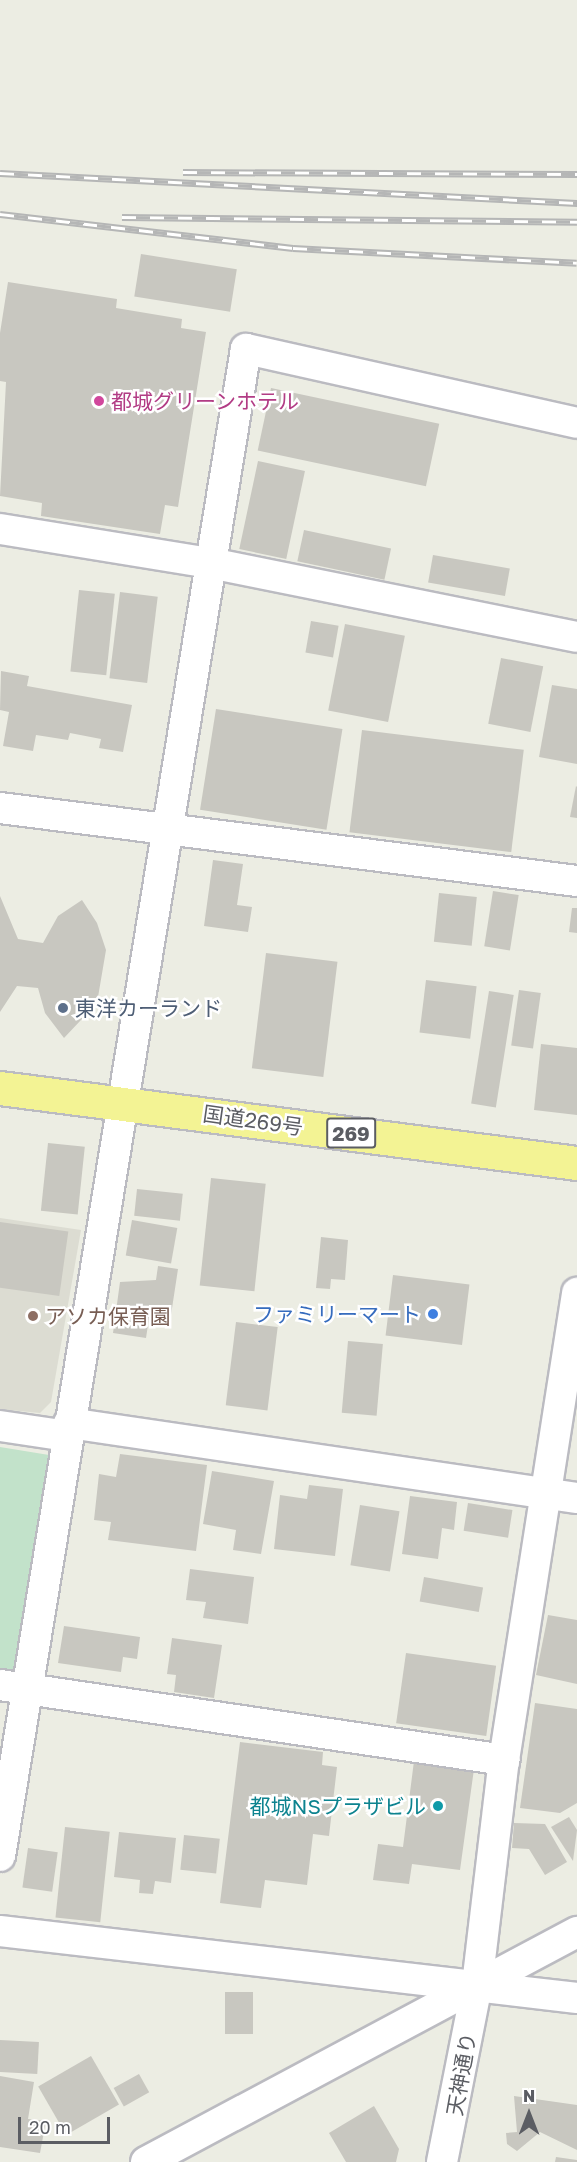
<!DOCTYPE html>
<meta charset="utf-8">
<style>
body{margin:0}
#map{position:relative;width:577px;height:2162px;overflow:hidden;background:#ecede3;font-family:"Golos Text","Noto Sans JP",sans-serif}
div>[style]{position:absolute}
.education>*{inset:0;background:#dcdcd2}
.green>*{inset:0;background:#c2e2ca}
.building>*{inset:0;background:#c8c7c0;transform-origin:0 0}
.roads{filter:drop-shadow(2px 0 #bbbbc1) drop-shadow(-2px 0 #bbbbc1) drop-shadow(0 2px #bbbbc1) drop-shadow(0 -2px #bbbbc1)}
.minor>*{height:30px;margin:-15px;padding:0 15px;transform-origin:15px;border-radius:15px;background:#fff}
.highway>*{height:33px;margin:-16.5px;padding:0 16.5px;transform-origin:16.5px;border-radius:16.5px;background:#f3f394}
.rail>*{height:7px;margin-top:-3.5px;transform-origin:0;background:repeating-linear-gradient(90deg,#fff 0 14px,#b5b6b6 0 28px);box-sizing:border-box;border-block:2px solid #b5b6b6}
.dots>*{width:16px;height:16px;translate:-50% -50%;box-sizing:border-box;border:3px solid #fff;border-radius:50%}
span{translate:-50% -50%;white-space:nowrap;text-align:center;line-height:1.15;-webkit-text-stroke:5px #fff;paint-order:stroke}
.shield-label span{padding:2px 4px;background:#fff;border:2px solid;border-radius:4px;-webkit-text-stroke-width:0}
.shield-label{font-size:20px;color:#5b5d63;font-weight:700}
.hotel-label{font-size:21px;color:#b23c85}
.left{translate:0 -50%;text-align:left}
.service-label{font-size:21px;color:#4e5e75}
.street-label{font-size:21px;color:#5b5d63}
.shop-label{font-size:21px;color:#366cbe}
.right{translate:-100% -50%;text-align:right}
.education-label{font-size:21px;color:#785e54}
.culture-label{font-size:21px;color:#0d838f}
.north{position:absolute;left:499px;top:2084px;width:60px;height:60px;-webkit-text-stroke:4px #fff;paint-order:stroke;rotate:0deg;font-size:16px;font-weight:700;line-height:24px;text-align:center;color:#5b5d63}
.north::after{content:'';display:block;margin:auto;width:21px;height:27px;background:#5b5d63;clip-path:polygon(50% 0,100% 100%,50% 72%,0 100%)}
.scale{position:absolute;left:18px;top:2117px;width:92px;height:27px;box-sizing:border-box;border:3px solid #5b5d63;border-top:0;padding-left:8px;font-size:18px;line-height:21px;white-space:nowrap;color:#5b5d63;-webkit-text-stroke:4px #fff;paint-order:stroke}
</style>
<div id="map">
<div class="education">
<i style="clip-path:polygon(0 1218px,81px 1230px,51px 1402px,40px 1413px,0 1409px)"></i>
</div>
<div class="green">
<i style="clip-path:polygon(0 1447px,49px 1455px,14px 1676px,0 1674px)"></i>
</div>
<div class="building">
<i style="left:141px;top:254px;width:97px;height:43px;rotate:9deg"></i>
<i style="clip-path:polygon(8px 282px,117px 299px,116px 308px,182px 319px,181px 328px,206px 332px,178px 507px,165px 505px,160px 534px,41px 516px,42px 503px,0 496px,6px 382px,0 381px,0 333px)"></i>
<i style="left:271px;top:388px;width:172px;height:64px;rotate:12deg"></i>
<i style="left:258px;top:461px;width:48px;height:90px;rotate:12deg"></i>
<i style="left:304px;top:530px;width:89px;height:32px;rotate:12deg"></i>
<i style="left:433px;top:555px;width:78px;height:28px;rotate:10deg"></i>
<i style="left:79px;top:590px;width:36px;height:82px;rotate:6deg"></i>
<i style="left:120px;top:592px;width:38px;height:87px;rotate:7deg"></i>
<i style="left:311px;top:621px;width:28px;height:32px;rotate:10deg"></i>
<i style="left:345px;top:624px;width:61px;height:88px;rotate:11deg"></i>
<i style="left:501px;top:658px;width:43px;height:67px;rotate:11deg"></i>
<i style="clip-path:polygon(1px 671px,29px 676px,27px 686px,132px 705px,123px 752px,99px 748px,101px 739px,70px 733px,68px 740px,36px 735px,33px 751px,3px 746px,9px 712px,0 710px)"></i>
<i style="clip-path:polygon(552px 685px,577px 689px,577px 764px,539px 757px)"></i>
<i style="left:216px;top:709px;width:128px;height:102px;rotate:9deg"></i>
<i style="left:362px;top:730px;width:163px;height:103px;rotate:7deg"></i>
<i style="clip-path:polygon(576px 786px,577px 787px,577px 818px,570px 817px)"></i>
<i style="clip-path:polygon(213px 860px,243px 864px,237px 905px,252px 907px,248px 932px,204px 926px)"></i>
<i style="left:493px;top:891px;width:26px;height:56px;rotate:9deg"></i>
<i style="left:439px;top:893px;width:38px;height:49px;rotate:6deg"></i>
<i style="clip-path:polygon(0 896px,18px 939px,43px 943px,58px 916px,82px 900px,97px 923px,106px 950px,97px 1003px,64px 1038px,45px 1013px,38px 988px,17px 986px,0 1012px)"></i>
<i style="clip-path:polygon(572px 908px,577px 908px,577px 933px,569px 932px)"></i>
<i style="left:266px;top:953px;width:72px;height:116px;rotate:7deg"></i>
<i style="left:426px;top:980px;width:51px;height:53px;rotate:7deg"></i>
<i style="left:519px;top:990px;width:22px;height:56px;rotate:8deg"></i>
<i style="left:489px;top:991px;width:25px;height:114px;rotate:9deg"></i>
<i style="clip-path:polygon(541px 1044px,577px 1048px,577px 1115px,534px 1110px)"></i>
<i style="left:48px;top:1143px;width:37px;height:68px;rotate:6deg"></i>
<i style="left:211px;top:1178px;width:55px;height:108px;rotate:6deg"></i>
<i style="left:137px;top:1189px;width:46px;height:27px;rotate:6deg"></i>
<i style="left:132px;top:1220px;width:46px;height:36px;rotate:10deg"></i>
<i style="left:0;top:1222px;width:69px;height:65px;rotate:8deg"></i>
<i style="clip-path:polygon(321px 1237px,348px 1240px,345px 1280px,331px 1279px,330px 1289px,316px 1288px)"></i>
<i style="clip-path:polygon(158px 1266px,178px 1269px,171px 1315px,150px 1312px,146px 1338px,113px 1333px,120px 1282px,156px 1280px)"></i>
<i style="left:393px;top:1275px;width:77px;height:61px;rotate:7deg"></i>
<i style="left:236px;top:1322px;width:42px;height:84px;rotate:7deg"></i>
<i style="left:348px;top:1341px;width:35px;height:72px;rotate:5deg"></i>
<i style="clip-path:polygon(120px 1454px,207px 1465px,196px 1551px,108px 1540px,111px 1522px,94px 1520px,99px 1474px,116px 1477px)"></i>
<i style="clip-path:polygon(212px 1471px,274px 1481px,261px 1554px,233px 1550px,236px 1530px,203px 1524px)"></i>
<i style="clip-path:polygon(309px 1485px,343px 1489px,335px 1556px,274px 1549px,280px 1495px,307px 1499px)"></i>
<i style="clip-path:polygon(410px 1496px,457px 1502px,454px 1530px,442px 1528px,438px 1559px,402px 1554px)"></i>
<i style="left:468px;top:1503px;width:45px;height:28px;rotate:9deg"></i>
<i style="left:360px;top:1505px;width:40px;height:61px;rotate:9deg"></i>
<i style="clip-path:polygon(190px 1569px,254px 1577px,248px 1624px,203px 1618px,206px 1602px,186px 1600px)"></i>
<i style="left:424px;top:1577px;width:60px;height:25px;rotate:10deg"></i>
<i style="clip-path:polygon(548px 1615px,577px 1620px,577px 1684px,536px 1675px)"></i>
<i style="clip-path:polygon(64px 1626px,140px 1637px,137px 1659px,123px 1657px,121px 1672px,58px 1663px)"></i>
<i style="clip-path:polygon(172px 1638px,222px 1645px,214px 1698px,174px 1692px,176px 1675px,167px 1674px)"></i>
<i style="left:406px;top:1653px;width:91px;height:71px;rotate:8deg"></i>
<i style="clip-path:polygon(535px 1703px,577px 1709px,577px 1803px,560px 1813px,520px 1808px)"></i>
<i style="clip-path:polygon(240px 1742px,323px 1752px,322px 1765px,337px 1767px,329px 1836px,313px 1834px,307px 1885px,265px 1880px,261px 1908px,220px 1903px)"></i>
<i style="clip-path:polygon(414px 1761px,474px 1769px,460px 1870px,412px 1864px,409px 1884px,373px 1880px,378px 1844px,403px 1847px)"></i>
<i style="clip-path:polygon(569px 1817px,577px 1830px,573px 1861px,551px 1827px)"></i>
<i style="clip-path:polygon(514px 1823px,545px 1824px,567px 1862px,545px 1875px,529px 1849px,512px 1848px)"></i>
<i style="left:65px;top:1827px;width:45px;height:91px;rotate:6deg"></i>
<i style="clip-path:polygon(119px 1832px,176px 1838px,171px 1883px,155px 1881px,153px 1894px,139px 1893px,140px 1880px,114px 1877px)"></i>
<i style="left:184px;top:1835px;width:36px;height:35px;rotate:6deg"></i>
<i style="left:28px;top:1848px;width:30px;height:40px;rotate:8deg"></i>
<i style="left:225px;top:1992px;width:28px;height:42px"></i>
<i style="left:0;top:2040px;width:39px;height:32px;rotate:3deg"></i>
<i style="left:91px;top:2056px;width:56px;height:61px;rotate:60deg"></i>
<i style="left:139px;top:2074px;width:21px;height:29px;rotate:61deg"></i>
<i style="clip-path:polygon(0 2076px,34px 2082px,28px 2119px,46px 2121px,40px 2153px,0 2147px)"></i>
<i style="clip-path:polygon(514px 2096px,577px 2105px,577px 2150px,540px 2132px,517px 2151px,507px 2144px,506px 2133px,517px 2132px)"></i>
<i style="clip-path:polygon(374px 2106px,399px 2149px,396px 2162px,346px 2162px,329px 2133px)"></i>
<i style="clip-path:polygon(556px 2157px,577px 2160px,577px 2162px,555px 2162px)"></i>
</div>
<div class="roads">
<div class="minor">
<i style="left:0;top:529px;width:213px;rotate:9.2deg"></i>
<i style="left:210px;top:563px;width:374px;rotate:11.4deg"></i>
<i style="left:0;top:808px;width:582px;rotate:7.21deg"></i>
<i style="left:69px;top:1423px;width:514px;rotate:8.4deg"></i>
<i style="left:0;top:1426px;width:69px;rotate:8.4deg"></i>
<i style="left:0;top:1685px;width:510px;rotate:8.46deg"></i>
<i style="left:0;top:1856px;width:1527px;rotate:-80.73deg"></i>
<i style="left:246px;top:349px;width:339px;rotate:12.6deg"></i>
<i style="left:0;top:1931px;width:581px;rotate:6.62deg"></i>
<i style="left:146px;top:2162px;width:489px;rotate:-28.1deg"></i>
<i style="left:442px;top:2162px;width:180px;rotate:-78.8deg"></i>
<i style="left:477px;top:1985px;width:227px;rotate:-83.2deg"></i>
<i style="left:504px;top:1760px;width:473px;rotate:-81.1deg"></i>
</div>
<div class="highway">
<i style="left:0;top:1088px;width:582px;rotate:7.41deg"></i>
</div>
</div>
<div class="rail">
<i style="left:183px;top:172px;width:394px;rotate:0.3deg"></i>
<i style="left:0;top:173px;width:578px;rotate:2.98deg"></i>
<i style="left:0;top:214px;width:295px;rotate:6.6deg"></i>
<i style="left:293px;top:248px;width:284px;rotate:3deg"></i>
<i style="left:122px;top:217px;width:455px;rotate:0.6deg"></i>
</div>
<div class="dots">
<i style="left:99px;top:401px;background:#d1479c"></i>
<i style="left:63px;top:1008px;background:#5c6f8a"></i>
<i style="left:433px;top:1314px;background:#3f7fe0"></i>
<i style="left:33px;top:1316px;background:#8d6e63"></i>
<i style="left:438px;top:1806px;background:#0f9aa8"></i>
</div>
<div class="shield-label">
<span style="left:351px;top:1133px">269</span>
</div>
<div class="hotel-label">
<span class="left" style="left:111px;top:401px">都城グリーンホテル</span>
</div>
<div class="service-label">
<span class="left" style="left:75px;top:1008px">東洋カーランド</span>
</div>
<div class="street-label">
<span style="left:253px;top:1120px;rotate:8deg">国道269号</span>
<span style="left:461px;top:2074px;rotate:-80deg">天神通り</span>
</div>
<div class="shop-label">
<span class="right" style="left:421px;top:1314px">ファミリーマート</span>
</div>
<div class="education-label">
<span class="left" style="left:45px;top:1316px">アソカ保育園</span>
</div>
<div class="culture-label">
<span class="right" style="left:426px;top:1806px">都城NSプラザビル</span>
</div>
<div class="north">N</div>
<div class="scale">20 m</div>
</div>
